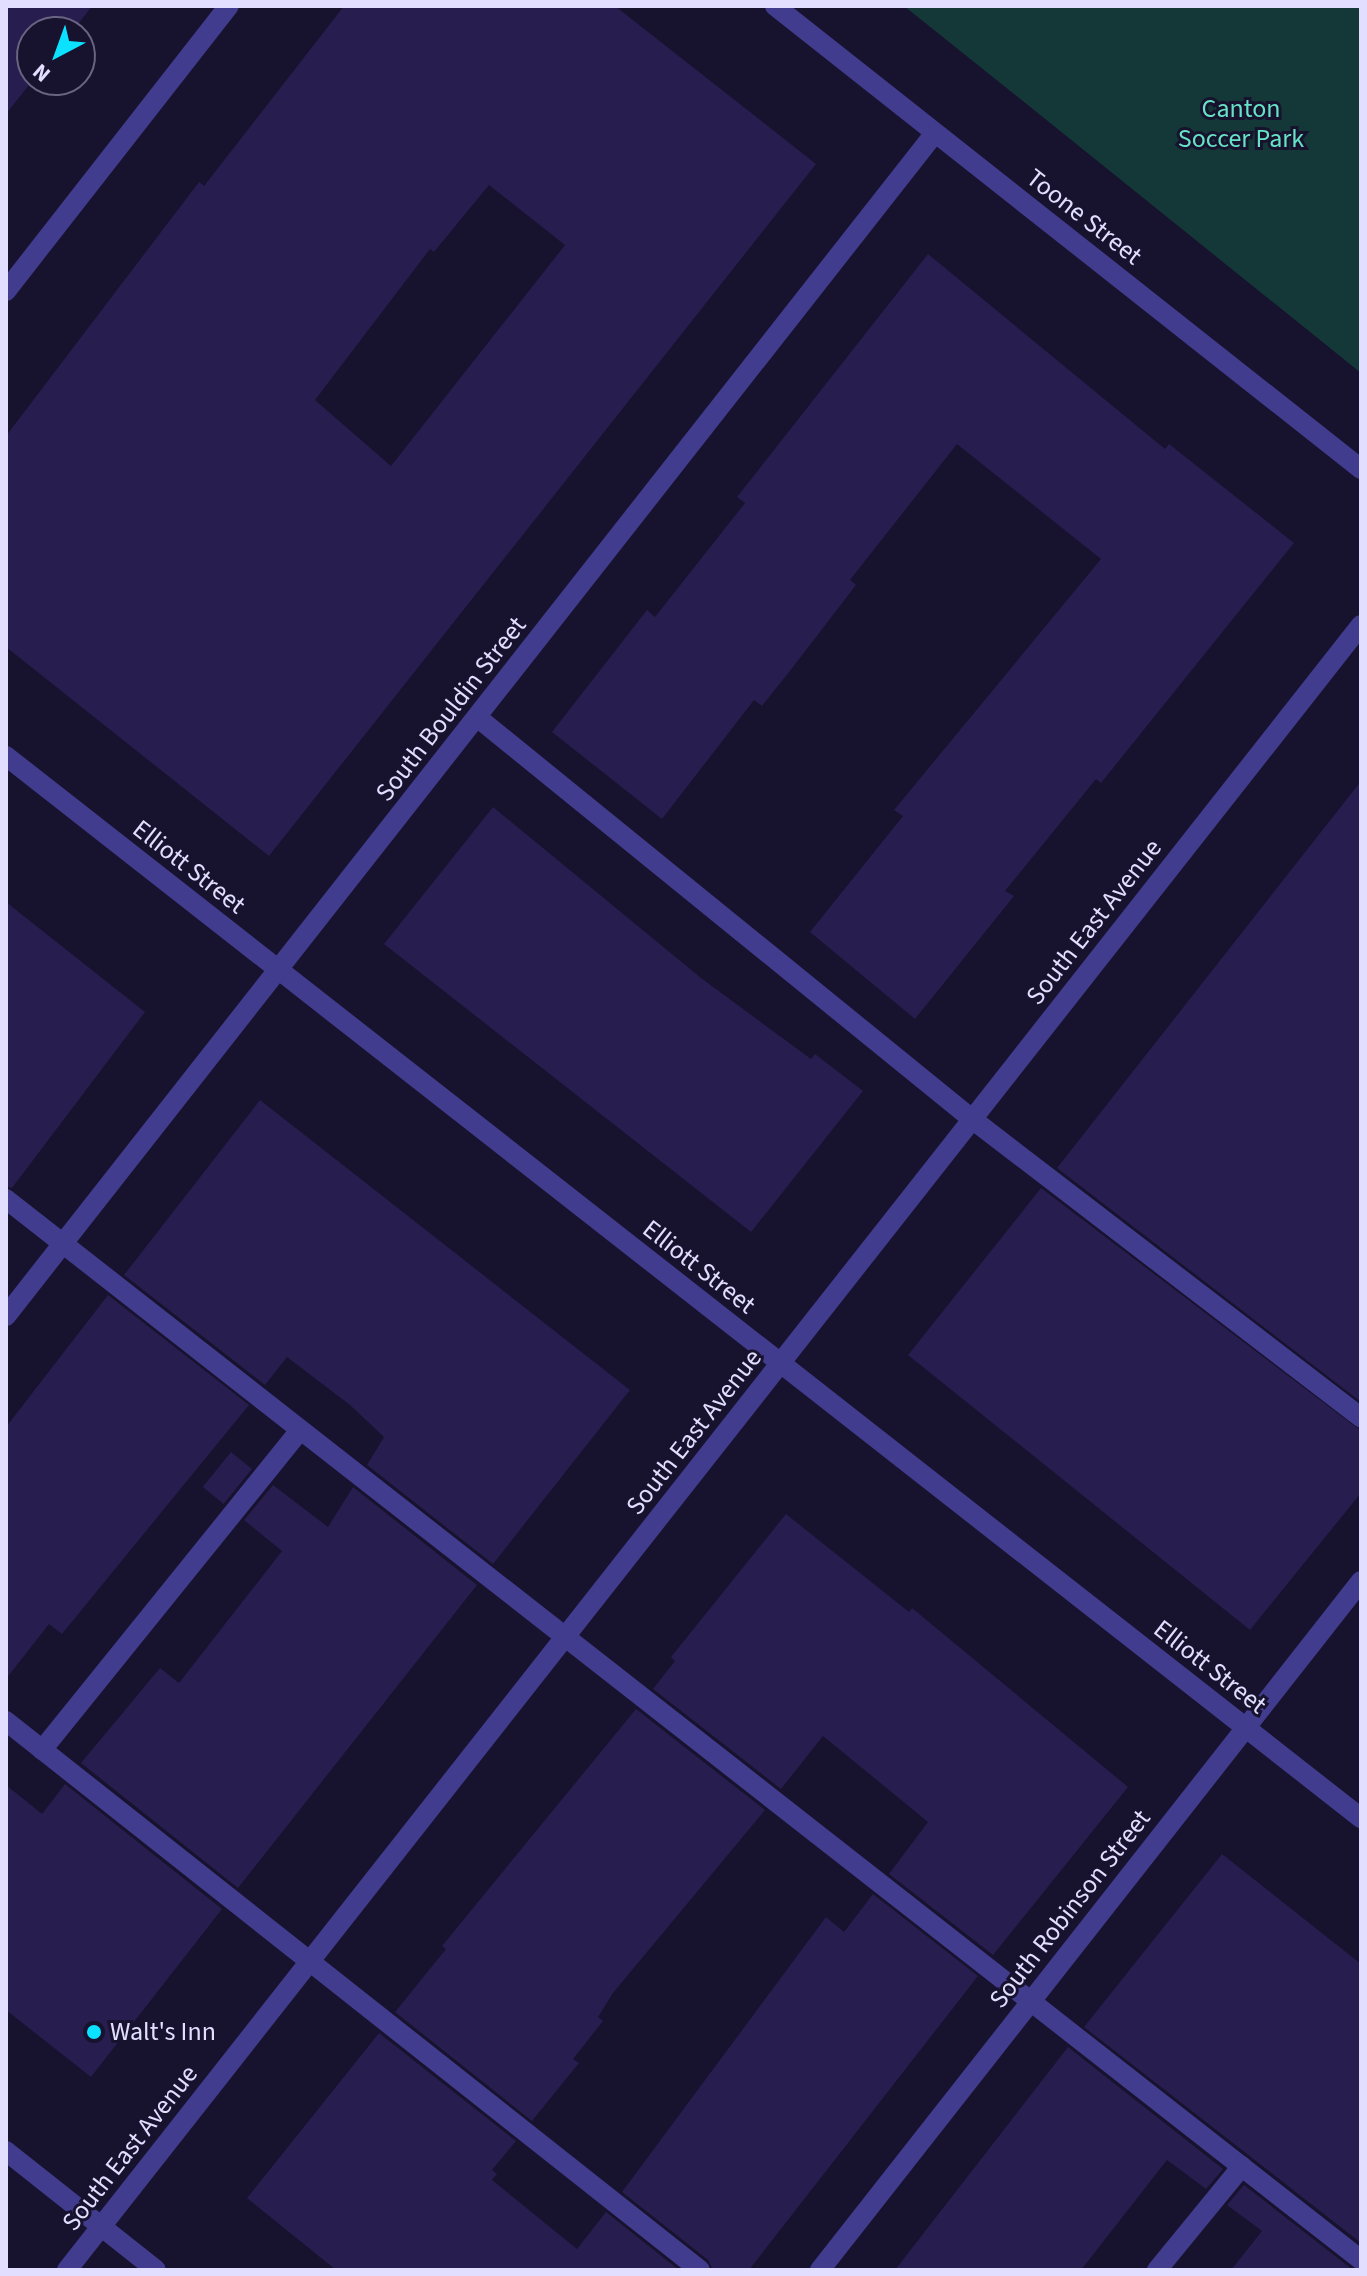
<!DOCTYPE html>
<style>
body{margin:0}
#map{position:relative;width:1367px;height:2276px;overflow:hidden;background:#17122d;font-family:"Source Sans 3",sans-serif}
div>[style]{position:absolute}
.green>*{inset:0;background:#143837}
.building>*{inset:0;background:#281d4f;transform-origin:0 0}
.minor>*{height:20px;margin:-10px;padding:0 10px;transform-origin:10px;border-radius:10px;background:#413c8d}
.dots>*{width:22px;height:22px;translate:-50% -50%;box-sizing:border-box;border:4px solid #17122d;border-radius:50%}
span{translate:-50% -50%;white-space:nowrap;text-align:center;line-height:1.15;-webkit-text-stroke:6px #17122d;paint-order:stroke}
.park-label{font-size:26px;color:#66e3c6}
.street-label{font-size:26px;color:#e2deff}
.poi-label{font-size:26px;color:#e2deff}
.left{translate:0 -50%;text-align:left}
.frame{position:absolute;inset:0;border:8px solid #e2deff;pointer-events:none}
.north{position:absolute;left:16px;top:16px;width:80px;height:80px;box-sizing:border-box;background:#17122d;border:2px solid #686481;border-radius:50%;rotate:221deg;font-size:22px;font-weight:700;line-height:32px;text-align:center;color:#e2deff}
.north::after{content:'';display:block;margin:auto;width:28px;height:36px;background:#0ae2ff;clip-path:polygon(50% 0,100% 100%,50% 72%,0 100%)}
</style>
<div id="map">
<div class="green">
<i style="clip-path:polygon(904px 6px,1361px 6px,1361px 373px,1014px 94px)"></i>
</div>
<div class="building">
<i style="clip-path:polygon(6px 6px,92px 6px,72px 32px,32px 32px,33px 80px,6px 114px)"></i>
<i style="clip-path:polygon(evenodd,344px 6px,615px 6px,816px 164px,269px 856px,6px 647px,6px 436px,199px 182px,204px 186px,344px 6px,489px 185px,565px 245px,391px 466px,315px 400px,430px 249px,434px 252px,489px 185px)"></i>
<i style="clip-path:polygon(928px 254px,1165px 449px,1169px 444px,1294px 543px,1101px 783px,1096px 779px,1005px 891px,1014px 896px,915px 1019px,810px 932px,903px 816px,894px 810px,1101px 559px,957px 444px,850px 580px,856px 585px,793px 667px,762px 706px,754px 700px,662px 819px,552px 732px,647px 610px,655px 617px,745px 503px,737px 497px)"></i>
<i style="clip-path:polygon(1361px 781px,1361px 1402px,1057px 1168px)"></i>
<i style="clip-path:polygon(493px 807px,701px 978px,811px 1059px,815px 1054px,863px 1091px,751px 1232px,384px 944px)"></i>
<i style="clip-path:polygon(6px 902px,145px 1012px,12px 1188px,6px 1186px)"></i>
<i style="clip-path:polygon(260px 1100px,630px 1390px,493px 1564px,367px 1465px,384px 1437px,350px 1405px,287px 1357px,265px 1385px,124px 1275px)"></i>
<i style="clip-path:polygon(1041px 1188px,1361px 1431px,1361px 1493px,1250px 1630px,908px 1355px)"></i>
<i style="clip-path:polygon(108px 1295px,249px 1405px,62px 1634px,49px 1624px,6px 1679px,6px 1427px)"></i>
<i style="left:231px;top:1452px;width:27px;height:45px;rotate:39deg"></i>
<i style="clip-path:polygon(273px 1485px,328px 1527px,353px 1487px,477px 1585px,238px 1888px,81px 1763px,160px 1668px,179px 1683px,282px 1551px,244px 1520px)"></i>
<i style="clip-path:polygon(786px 1514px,909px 1612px,912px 1608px,1128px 1787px,993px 1955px,889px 1874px,928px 1822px,823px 1736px,781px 1789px,653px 1689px,675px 1661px,671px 1657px)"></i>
<i style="clip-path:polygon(636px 1709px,765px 1810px,613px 1993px,598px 2017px,603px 2021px,573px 2059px,579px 2063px,532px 2121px,395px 2012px,446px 1949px,442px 1946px)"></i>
<i style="clip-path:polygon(65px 1784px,222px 1909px,91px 2077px,6px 2010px,6px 1785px,42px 1814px)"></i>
<i style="clip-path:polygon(1222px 1854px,1361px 1964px,1361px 2243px,1084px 2027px)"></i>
<i style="clip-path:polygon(873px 1894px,978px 1976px,749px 2270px,713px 2270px,708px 2260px,622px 2192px,826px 1917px,844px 1932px)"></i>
<i style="clip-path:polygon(379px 2033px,516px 2141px,492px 2170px,497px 2174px,492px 2180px,577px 2249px,606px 2212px,679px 2270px,336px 2270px,247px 2198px)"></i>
<i style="clip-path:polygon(1068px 2047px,1223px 2169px,1206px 2189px,1167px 2160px,1081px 2270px,895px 2270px)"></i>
<i style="clip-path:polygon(1244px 2185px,1353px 2270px,1231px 2270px,1262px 2231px,1227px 2205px)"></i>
</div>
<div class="minor">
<i style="left:775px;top:6px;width:747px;rotate:38.31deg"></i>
<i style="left:6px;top:291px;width:362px;rotate:-52deg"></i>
<i style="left:477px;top:717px;width:638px;rotate:39.08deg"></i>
<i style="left:972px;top:1119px;width:491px;rotate:37.5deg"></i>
<i style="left:6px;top:756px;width:1722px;rotate:38.09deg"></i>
<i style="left:6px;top:1199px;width:1721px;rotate:38.06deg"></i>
<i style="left:6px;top:1316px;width:1504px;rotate:-51.86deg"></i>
<i style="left:6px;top:1721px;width:885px;rotate:38.35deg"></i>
<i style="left:42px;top:1750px;width:411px;rotate:-51.1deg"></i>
<i style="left:6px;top:2151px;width:191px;rotate:38.4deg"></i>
<i style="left:67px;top:2270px;width:2093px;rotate:-51.81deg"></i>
<i style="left:820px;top:2270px;width:876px;rotate:-51.86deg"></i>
<i style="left:1157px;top:2270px;width:134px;rotate:-50.7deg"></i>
</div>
<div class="dots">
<i style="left:94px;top:2032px;background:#0ae2ff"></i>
</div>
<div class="park-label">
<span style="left:1241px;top:124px">Canton<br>Soccer Park</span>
</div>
<div class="street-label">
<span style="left:1084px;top:217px;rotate:38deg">Toone Street</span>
<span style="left:451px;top:709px;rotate:-52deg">South Bouldin Street</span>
<span style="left:189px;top:867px;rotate:38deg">Elliott Street</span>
<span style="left:1094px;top:922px;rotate:-52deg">South East Avenue</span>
<span style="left:699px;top:1267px;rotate:38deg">Elliott Street</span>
<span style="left:694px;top:1432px;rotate:-52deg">South East Avenue</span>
<span style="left:1210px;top:1667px;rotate:38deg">Elliott Street</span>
<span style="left:1070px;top:1909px;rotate:-52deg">South Robinson Street</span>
<span style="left:130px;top:2148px;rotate:-52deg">South East Avenue</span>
</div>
<div class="poi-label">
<span class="left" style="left:110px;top:2032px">Walt's Inn</span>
</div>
<div class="frame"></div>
<div class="north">N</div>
</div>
